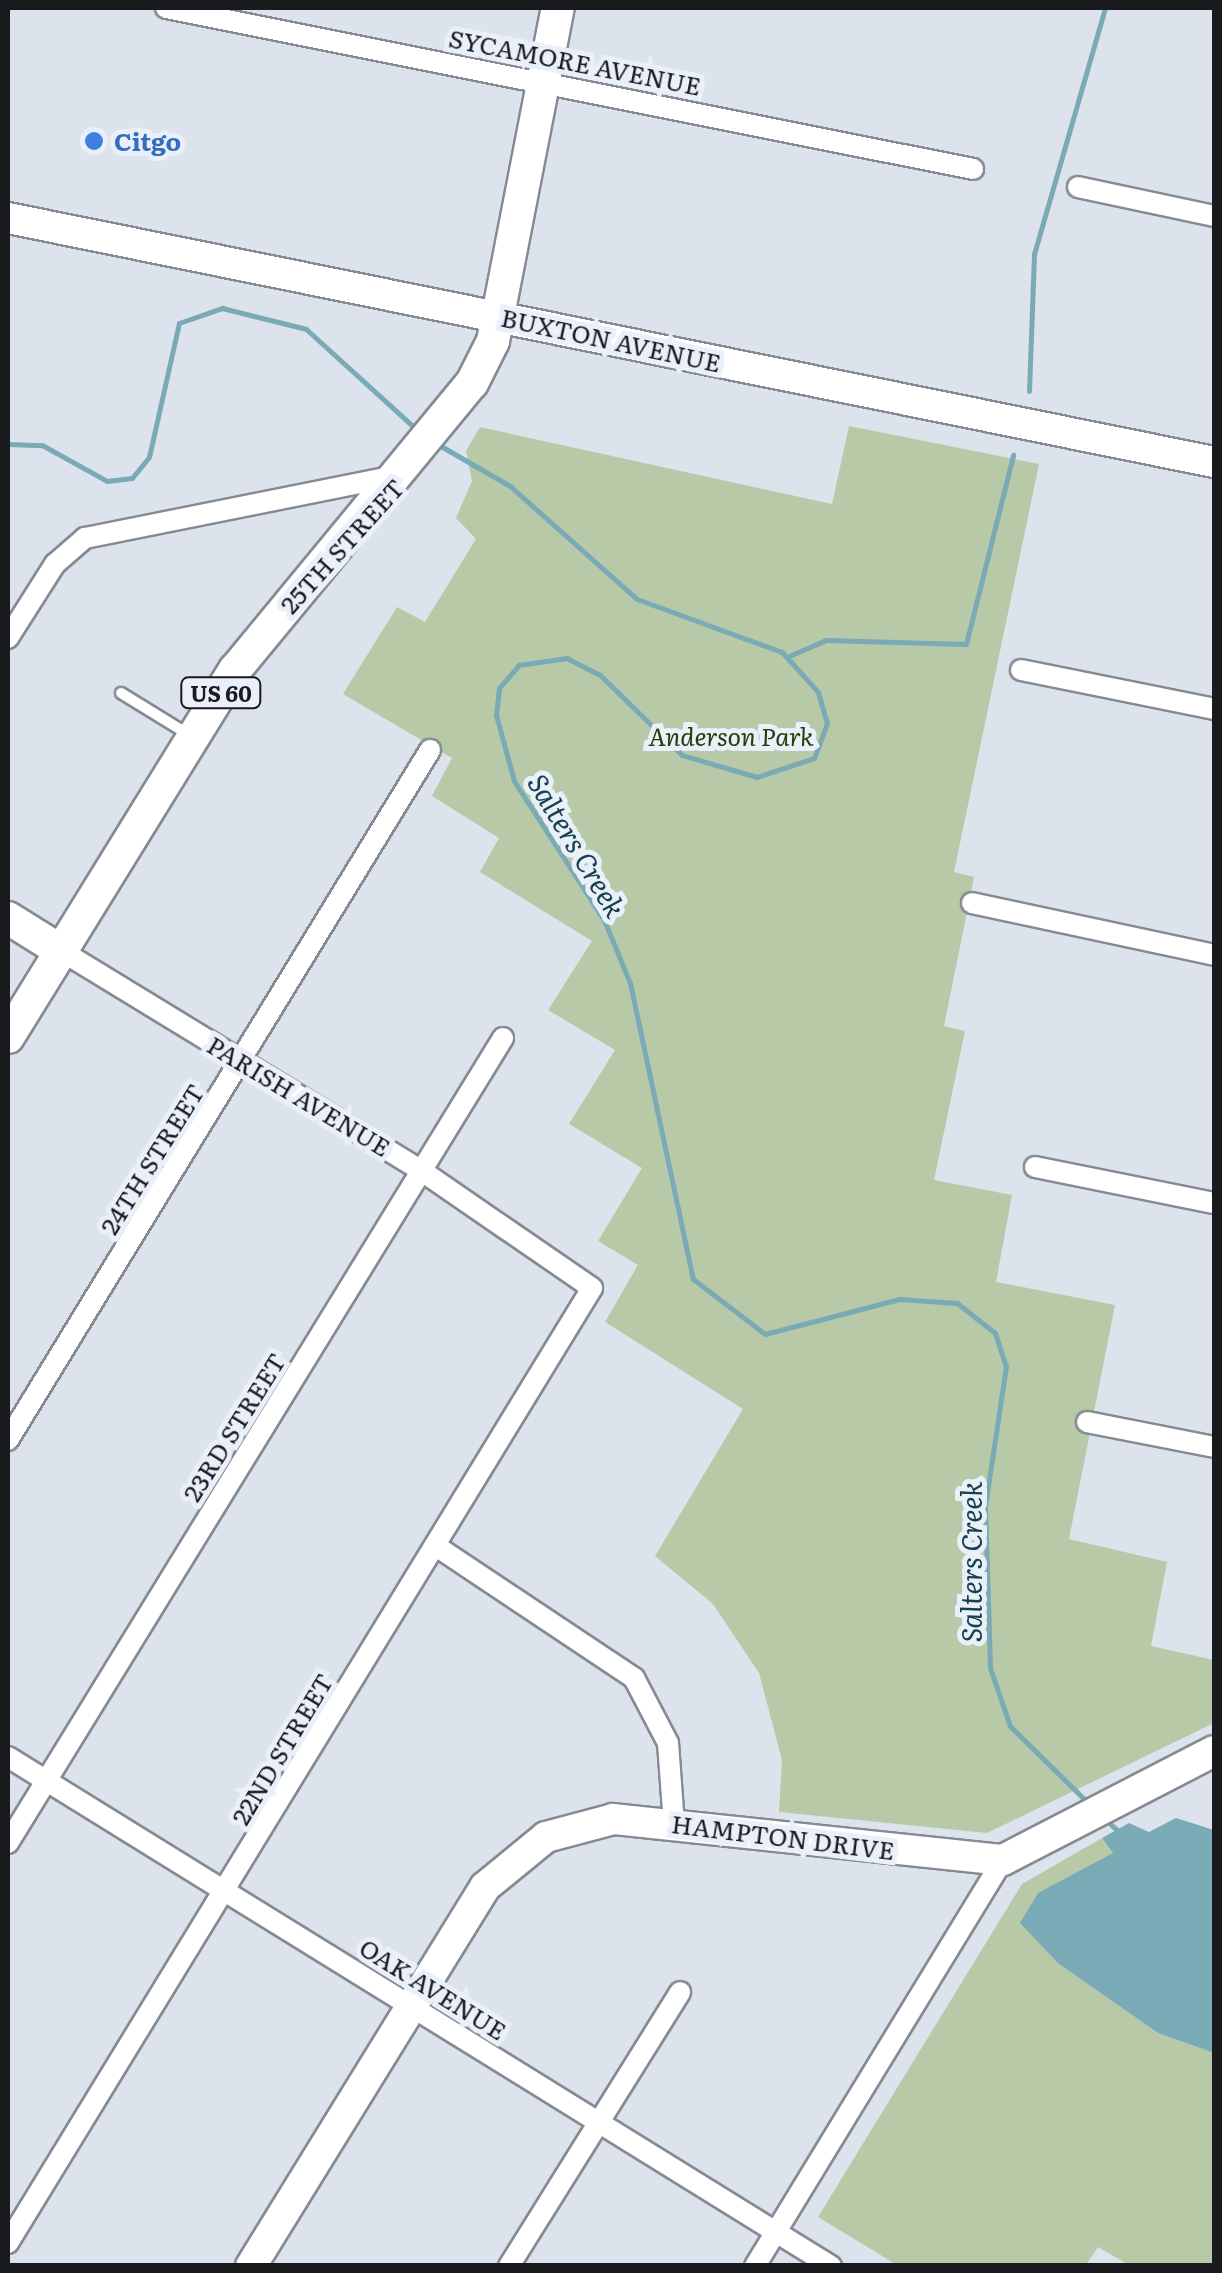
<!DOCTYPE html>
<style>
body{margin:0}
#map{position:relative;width:1222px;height:2273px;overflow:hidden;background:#dde3ed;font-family:Literata,serif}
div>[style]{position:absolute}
.green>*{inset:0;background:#b7c9a6}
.water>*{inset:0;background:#7baab7}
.stream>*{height:5px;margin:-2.5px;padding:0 2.5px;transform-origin:2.5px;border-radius:2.5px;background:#7baab7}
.roads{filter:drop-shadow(2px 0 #858a93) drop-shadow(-2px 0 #858a93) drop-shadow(0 2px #858a93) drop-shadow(0 -2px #858a93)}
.lane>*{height:10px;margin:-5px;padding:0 5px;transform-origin:5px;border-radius:5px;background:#fff}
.street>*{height:20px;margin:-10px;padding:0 10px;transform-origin:10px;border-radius:10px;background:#fff}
.secondary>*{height:30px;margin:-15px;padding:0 15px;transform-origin:15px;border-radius:15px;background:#fff}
.primary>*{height:32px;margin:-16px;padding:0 16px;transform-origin:16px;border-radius:16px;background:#fff}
.dots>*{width:28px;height:28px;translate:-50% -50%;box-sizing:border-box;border:5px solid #eaf0fa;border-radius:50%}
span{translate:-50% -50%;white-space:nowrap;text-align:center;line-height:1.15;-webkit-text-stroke:10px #eaf0fa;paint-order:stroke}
.shield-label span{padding:2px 8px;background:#eaf0fa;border:2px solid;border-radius:8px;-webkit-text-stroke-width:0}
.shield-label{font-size:22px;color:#181a1e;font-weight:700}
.street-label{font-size:25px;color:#181a1e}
.shop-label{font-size:25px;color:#366cbe;font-weight:700}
.left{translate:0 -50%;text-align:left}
.park-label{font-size:25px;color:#273d05;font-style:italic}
.water-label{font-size:28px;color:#16414c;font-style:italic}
.frame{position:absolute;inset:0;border:10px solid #181a1e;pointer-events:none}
</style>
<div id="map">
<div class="green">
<i style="clip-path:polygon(849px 426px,1039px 464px,954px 872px,974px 877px,944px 1026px,965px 1031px,934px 1180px,1012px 1195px,996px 1282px,1115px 1305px,1069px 1539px,1167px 1562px,1151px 1646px,1214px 1660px,1214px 1723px,987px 1833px,779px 1812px,782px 1760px,759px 1673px,713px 1604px,655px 1556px,743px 1409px,605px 1322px,638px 1265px,598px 1241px,642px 1168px,569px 1124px,615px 1050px,548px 1010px,592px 941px,480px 872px,499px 838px,432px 796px,452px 758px,343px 694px,397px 607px,425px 622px,476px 539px,456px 518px,472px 481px,466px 451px,480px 427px,832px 504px)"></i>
<i style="clip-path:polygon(1102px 1838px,1113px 1853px,1079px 1873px,1059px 1964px,1158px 2033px,1214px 2053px,1214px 2265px,1129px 2265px,1098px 2247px,1086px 2265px,897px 2265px,818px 2217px,1022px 1884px)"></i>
</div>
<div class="water">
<i style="clip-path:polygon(1176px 1818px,1214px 1830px,1214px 2053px,1158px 2033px,1059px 1964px,1020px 1923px,1038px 1893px,1113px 1853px,1102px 1838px,1129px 1823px,1149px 1832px)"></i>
</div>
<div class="stream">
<i style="left:1029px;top:391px;width:137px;rotate:-87.9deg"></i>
<i style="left:1034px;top:254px;width:256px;rotate:-73.9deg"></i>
<i style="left:8px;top:444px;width:34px;rotate:2deg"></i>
<i style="left:42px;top:445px;width:74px;rotate:29deg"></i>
<i style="left:107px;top:481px;width:25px;rotate:-7deg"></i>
<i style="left:132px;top:478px;width:27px;rotate:-51deg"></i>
<i style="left:149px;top:457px;width:137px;rotate:-77.4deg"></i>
<i style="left:179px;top:323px;width:46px;rotate:-19.2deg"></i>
<i style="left:222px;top:308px;width:87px;rotate:14deg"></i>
<i style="left:306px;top:329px;width:150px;rotate:42.3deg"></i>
<i style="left:439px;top:445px;width:82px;rotate:30deg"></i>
<i style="left:510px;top:486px;width:170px;rotate:41.7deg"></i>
<i style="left:637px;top:599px;width:154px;rotate:20.1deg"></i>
<i style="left:782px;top:652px;width:54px;rotate:48deg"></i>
<i style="left:818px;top:692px;width:32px;rotate:74deg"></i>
<i style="left:827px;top:723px;width:37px;rotate:110deg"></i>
<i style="left:814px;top:758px;width:60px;rotate:161.6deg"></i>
<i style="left:757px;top:777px;width:78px;rotate:-163.7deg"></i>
<i style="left:682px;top:755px;width:115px;rotate:-135.7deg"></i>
<i style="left:600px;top:675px;width:37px;rotate:-153deg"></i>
<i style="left:567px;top:658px;width:49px;rotate:171.7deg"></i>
<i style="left:519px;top:665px;width:30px;rotate:131deg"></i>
<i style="left:499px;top:688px;width:27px;rotate:96deg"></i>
<i style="left:496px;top:715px;width:68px;rotate:74.7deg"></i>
<i style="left:514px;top:781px;width:166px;rotate:57.1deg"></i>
<i style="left:604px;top:920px;width:68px;rotate:67.6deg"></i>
<i style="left:630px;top:983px;width:303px;rotate:78deg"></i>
<i style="left:693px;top:1279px;width:91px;rotate:37.4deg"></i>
<i style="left:765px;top:1334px;width:138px;rotate:-14.6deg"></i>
<i style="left:899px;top:1299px;width:58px;rotate:3.9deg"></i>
<i style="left:957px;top:1303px;width:48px;rotate:38.3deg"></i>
<i style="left:995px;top:1333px;width:35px;rotate:72deg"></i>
<i style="left:1006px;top:1366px;width:142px;rotate:98.5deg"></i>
<i style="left:985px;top:1506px;width:162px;rotate:88.2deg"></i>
<i style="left:990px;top:1668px;width:61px;rotate:71deg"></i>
<i style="left:1010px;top:1726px;width:112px;rotate:44.6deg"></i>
<i style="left:789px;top:656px;width:40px;rotate:-23.4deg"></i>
<i style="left:826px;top:640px;width:140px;rotate:1.6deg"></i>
<i style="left:966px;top:644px;width:195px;rotate:-76deg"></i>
<i style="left:1105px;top:1819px;width:16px;rotate:43deg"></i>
</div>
<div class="roads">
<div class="lane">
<i style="left:121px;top:693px;width:79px;rotate:31.5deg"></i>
</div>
<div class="street">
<i style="left:166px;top:8px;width:823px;rotate:11.28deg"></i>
<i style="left:1078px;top:187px;width:139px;rotate:12deg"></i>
<i style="left:8px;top:638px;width:88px;rotate:-57.6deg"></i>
<i style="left:55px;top:564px;width:40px;rotate:-41deg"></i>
<i style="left:85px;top:538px;width:315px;rotate:-11.3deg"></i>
<i style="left:1021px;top:670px;width:197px;rotate:11.4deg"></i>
<i style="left:972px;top:903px;width:248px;rotate:12.1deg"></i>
<i style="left:1035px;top:1167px;width:183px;rotate:11.4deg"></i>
<i style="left:1087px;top:1422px;width:129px;rotate:11.1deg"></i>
<i style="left:8px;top:1440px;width:809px;rotate:-58.55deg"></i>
<i style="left:436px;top:1546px;width:238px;rotate:33.7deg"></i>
<i style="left:634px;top:1678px;width:73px;rotate:62.4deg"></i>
<i style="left:668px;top:1743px;width:81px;rotate:85.8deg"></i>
<i style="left:8px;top:1757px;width:968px;rotate:31.74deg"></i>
<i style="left:8px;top:1843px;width:945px;rotate:-58.41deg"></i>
<i style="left:8px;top:2243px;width:1119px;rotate:-58.55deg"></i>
<i style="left:592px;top:1288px;width:206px;rotate:-145.5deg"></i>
<i style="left:422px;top:1171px;width:423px;rotate:-148.6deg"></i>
<i style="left:509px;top:2266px;width:323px;rotate:-58deg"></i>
<i style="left:755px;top:2266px;width:476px;rotate:-58.6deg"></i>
</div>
<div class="secondary">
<i style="left:8px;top:218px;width:1230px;rotate:11.44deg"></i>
<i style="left:251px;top:2266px;width:445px;rotate:-58.3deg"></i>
<i style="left:485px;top:1887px;width:79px;rotate:-39.3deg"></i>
<i style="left:546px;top:1837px;width:69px;rotate:-15deg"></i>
<i style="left:613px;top:1819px;width:392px;rotate:6deg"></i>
<i style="left:1003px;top:1860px;width:237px;rotate:-27.3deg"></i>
</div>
<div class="primary">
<i style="left:8px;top:918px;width:62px;rotate:31.9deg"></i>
<i style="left:8px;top:1037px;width:432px;rotate:-58.3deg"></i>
<i style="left:235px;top:670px;width:372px;rotate:-50.5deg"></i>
<i style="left:472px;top:383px;width:47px;rotate:-63.4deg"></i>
<i style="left:493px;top:341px;width:339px;rotate:-79deg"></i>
</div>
</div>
<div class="dots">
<i style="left:94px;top:141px;background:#3f7fe0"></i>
</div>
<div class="shield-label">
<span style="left:221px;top:693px">US 60</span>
</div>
<div class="street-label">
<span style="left:575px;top:62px;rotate:11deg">SYCAMORE AVENUE</span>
<span style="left:611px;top:340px;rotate:12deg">BUXTON AVENUE</span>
<span style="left:342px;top:546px;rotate:-48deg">25TH STREET</span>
<span style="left:299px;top:1096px;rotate:31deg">PARISH AVENUE</span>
<span style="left:152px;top:1159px;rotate:-58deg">24TH STREET</span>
<span style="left:234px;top:1427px;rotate:-58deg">23RD STREET</span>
<span style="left:282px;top:1749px;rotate:-59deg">22ND STREET</span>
<span style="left:783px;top:1837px;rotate:7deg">HAMPTON DRIVE</span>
<span style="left:433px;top:1989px;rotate:32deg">OAK AVENUE</span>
</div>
<div class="shop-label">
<span class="left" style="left:114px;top:141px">Citgo</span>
</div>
<div class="park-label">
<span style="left:731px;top:736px">Anderson Park</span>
</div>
<div class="water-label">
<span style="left:578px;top:845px;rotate:59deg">Salters Creek</span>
<span style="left:970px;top:1562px;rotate:-90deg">Salters Creek</span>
</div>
<div class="frame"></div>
</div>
